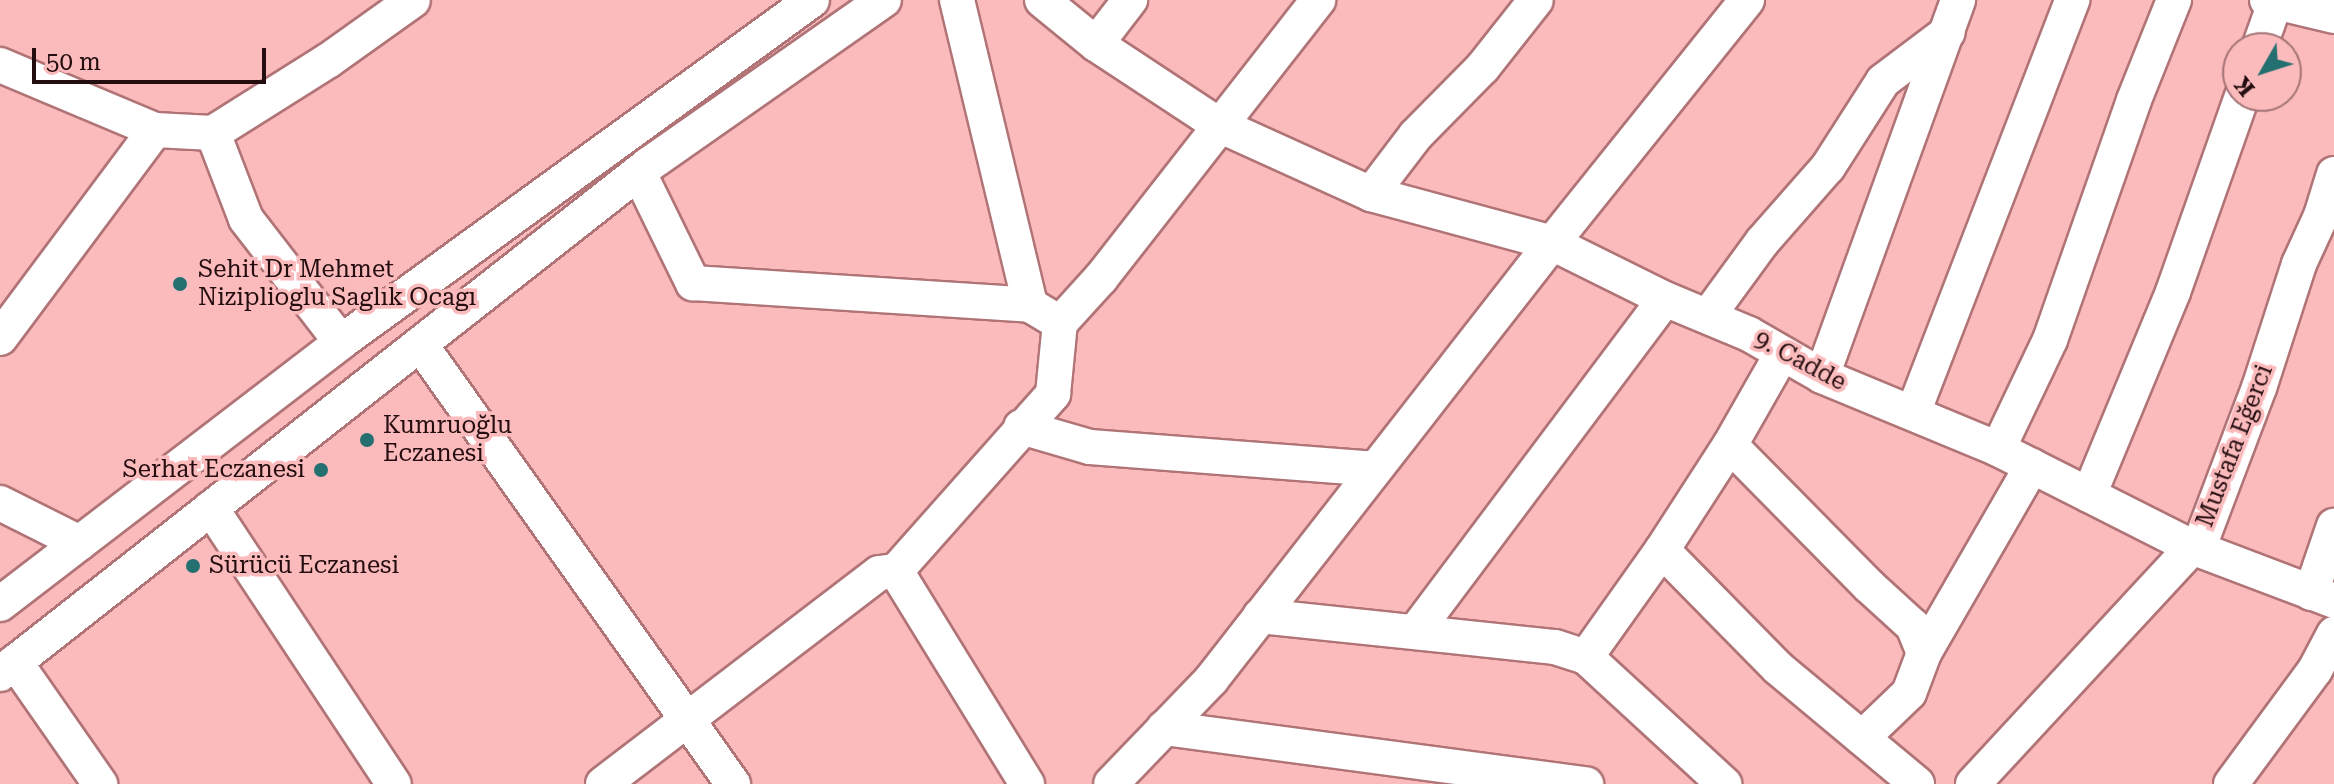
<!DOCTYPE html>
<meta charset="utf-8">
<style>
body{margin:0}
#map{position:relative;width:2334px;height:784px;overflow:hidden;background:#fbbabc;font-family:"Roboto Serif",serif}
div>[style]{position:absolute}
.roads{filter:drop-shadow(2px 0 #b07477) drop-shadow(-2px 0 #b07477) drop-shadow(0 2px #b07477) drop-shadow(0 -2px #b07477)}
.minor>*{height:34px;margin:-17px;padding:0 17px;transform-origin:17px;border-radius:17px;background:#fff}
.dots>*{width:22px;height:22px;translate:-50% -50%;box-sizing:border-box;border:4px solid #fbbabc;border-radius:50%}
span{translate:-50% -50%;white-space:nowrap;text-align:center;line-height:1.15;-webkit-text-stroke:7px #fbbabc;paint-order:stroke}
.poi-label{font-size:24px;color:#230d0f}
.left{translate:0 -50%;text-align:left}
.right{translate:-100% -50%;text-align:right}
.street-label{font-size:24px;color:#230d0f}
.north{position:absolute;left:2222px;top:32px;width:80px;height:80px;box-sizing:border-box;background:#fbbabc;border:2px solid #a57577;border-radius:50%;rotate:231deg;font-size:22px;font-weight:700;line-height:32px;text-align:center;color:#230d0f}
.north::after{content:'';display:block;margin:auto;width:28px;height:36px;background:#246f70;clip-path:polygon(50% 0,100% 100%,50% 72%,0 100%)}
.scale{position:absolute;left:32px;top:48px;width:234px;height:36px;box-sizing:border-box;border:4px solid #230d0f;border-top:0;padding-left:10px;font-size:24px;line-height:28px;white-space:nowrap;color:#230d0f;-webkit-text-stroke:6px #fbbabc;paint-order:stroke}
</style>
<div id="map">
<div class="roads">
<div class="minor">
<i style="left:957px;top:0;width:314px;rotate:76.5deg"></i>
<i style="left:1042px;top:0;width:70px;rotate:39.2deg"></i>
<i style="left:1096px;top:44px;width:147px;rotate:33.4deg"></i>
<i style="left:1219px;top:125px;width:167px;rotate:24.4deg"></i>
<i style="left:1371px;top:194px;width:188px;rotate:15.1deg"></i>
<i style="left:1552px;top:243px;width:554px;rotate:127.97deg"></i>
<i style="left:1211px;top:680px;width:144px;rotate:133.9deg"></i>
<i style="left:1747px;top:0;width:312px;rotate:128.7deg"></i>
<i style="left:1552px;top:243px;width:126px;rotate:26.4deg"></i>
<i style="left:1665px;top:299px;width:91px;rotate:22.6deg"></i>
<i style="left:1749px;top:334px;width:84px;rotate:29.9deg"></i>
<i style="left:1822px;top:376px;width:191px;rotate:22.5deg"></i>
<i style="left:1998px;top:449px;width:217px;rotate:26.8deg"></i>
<i style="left:2192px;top:547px;width:152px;rotate:20.8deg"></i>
<i style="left:2267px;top:0;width:69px;rotate:13.4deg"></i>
<i style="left:1096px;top:44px;width:56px;rotate:-52.3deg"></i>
<i style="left:2259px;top:48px;width:51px;rotate:-70.5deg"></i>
<i style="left:0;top:65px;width:168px;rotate:22.8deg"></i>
<i style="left:213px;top:133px;width:92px;rotate:69deg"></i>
<i style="left:246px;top:219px;width:155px;rotate:52.3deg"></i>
<i style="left:639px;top:173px;width:123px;rotate:63.9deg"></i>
<i style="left:693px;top:283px;width:338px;rotate:3.7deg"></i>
<i style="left:1030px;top:305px;width:35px;rotate:31deg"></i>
<i style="left:1371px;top:194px;width:74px;rotate:-52.7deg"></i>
<i style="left:1416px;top:135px;width:95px;rotate:-45.4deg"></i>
<i style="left:1483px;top:67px;width:85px;rotate:-51.7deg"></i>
<i style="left:1708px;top:316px;width:92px;rotate:-53.9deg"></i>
<i style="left:1762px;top:242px;width:100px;rotate:-48.7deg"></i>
<i style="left:1828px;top:167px;width:102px;rotate:-57.4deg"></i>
<i style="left:1883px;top:81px;width:81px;rotate:-37deg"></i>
<i style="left:0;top:338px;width:259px;rotate:-53.3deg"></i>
<i style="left:155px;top:130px;width:58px;rotate:3deg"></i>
<i style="left:213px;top:133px;width:137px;rotate:-32.2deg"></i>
<i style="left:329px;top:60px;width:103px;rotate:-35.5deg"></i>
<i style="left:420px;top:344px;width:540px;rotate:54.57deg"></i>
<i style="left:1822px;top:376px;width:400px;rotate:-70.1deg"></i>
<i style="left:1913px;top:413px;width:443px;rotate:-68.9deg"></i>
<i style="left:1021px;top:427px;width:72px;rotate:16.2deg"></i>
<i style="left:1090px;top:447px;width:284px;rotate:4.4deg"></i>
<i style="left:1730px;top:445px;width:198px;rotate:45.4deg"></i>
<i style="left:1869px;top:586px;width:59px;rotate:42.3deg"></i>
<i style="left:1913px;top:626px;width:29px;rotate:68deg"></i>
<i style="left:1998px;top:449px;width:121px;rotate:-64.5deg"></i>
<i style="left:2050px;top:340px;width:254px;rotate:-70.7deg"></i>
<i style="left:2134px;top:100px;width:108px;rotate:-68.2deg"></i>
<i style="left:2089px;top:495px;width:220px;rotate:-67.5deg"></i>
<i style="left:2173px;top:292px;width:208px;rotate:-70.6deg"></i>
<i style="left:0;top:503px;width:89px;rotate:26.6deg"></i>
<i style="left:211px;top:508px;width:331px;rotate:56.5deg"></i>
<i style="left:1662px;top:550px;width:165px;rotate:45.5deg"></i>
<i style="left:1778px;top:668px;width:181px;rotate:39.8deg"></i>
<i style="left:896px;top:571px;width:250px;rotate:58.4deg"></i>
<i style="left:2311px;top:593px;width:71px;rotate:-71.1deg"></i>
<i style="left:0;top:604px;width:430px;rotate:-37.5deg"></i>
<i style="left:341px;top:342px;width:582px;rotate:-35.98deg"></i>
<i style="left:1260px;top:616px;width:297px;rotate:6deg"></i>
<i style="left:1555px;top:647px;width:33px;rotate:18deg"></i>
<i style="left:1586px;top:657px;width:131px;rotate:-54.6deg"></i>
<i style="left:1662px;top:550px;width:125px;rotate:-57.1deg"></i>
<i style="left:1730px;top:445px;width:105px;rotate:-60.3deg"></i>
<i style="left:1415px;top:632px;width:416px;rotate:-53.1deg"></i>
<i style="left:1586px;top:657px;width:188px;rotate:42.6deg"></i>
<i style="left:15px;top:662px;width:149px;rotate:55.1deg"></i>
<i style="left:0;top:674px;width:824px;rotate:-38.15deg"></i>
<i style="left:648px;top:165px;width:288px;rotate:-35deg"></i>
<i style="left:1164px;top:728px;width:426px;rotate:7.6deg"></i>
<i style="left:1862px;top:738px;width:65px;rotate:-43.8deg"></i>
<i style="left:1909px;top:693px;width:43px;rotate:-69.4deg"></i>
<i style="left:1924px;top:653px;width:216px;rotate:-60deg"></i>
<i style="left:603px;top:784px;width:347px;rotate:-37.4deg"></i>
<i style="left:879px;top:573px;width:17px;rotate:-7deg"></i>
<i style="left:896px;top:571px;width:237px;rotate:-48.4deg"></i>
<i style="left:1053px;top:394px;width:71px;rotate:-84.4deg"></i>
<i style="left:1060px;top:323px;width:61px;rotate:-47.7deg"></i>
<i style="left:1101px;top:278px;width:353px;rotate:-52deg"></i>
<i style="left:1973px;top:784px;width:338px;rotate:-47.2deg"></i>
<i style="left:2203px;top:536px;width:158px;rotate:-69.3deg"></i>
<i style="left:2259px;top:388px;width:130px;rotate:-72.1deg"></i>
<i style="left:2299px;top:264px;width:53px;rotate:-65.4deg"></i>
<i style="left:2321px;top:216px;width:44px;rotate:-72.8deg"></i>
<i style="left:2231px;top:784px;width:142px;rotate:-53.6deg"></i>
<i style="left:2315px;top:670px;width:41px;rotate:-62.2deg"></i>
</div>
</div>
<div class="dots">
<i style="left:180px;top:284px;background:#246f70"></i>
<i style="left:367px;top:440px;background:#246f70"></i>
<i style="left:321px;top:470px;background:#246f70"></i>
<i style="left:193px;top:566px;background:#246f70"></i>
</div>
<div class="poi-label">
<span class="left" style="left:198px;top:284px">Sehit Dr Mehmet<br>Niziplioglu Saglık Ocagı</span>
<span class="left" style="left:383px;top:440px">Kumruoğlu<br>Eczanesi</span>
<span class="right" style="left:305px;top:470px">Serhat Eczanesi</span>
<span class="left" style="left:209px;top:566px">Sürücü Eczanesi</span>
</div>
<div class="street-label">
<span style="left:1800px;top:361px;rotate:28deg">9. Cadde</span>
<span style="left:2235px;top:446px;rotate:-69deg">Mustafa Eğerci</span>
</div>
<div class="north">K</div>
<div class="scale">50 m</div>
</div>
